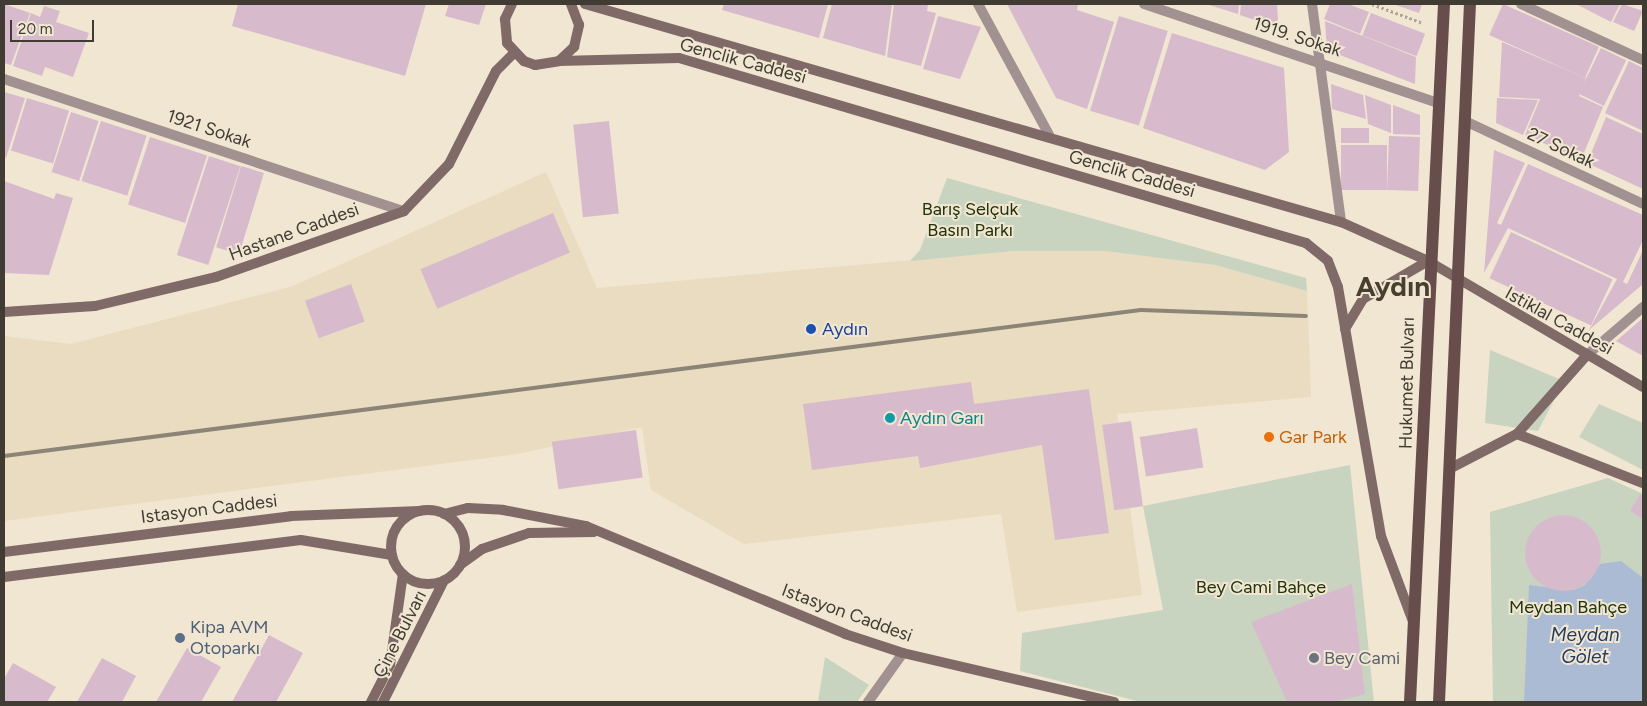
<!DOCTYPE html>
<meta charset="utf-8">
<style>
body{margin:0}
#map{position:relative;width:1647px;height:706px;overflow:hidden;background:#f0e6d1;font-family:Figtree,sans-serif}
div>[style]{position:absolute}
.built>*{inset:0;background:#e9dcc0}
.green>*{inset:0;background:#c9d4c0}
.water>*{inset:0;background:#abbbd4}
.building>*{inset:0;background:#d7bbcd;transform-origin:0 0}
.round{border-radius:50%}
.path>*{height:3px;margin-top:-1.5px;transform-origin:0;background:repeating-linear-gradient(90deg,#ada595 0 2.5px,transparent 0 5px)}
.street>*{height:10px;margin:-5px;padding:0 5px;transform-origin:5px;border-radius:5px;background:#a19291}
.secondary>*{height:10px;margin:-5px;padding:0 5px;transform-origin:5px;border-radius:5px;background:#7f6a68}
.secondary>.ring{margin:-5px;padding:0;box-sizing:content-box;background:none;border:10px solid #7f6a68;border-radius:50%}
.primary>*{height:12px;margin:-6px;padding:0 6px;transform-origin:6px;border-radius:6px;background:#674e4c}
.rail>*{height:4px;margin:-2px;padding:0 2px;transform-origin:2px;border-radius:2px;background:#8c8577}
.dots>*{width:14px;height:14px;translate:-50% -50%;box-sizing:border-box;border:2px solid #f0e6d1;border-radius:50%}
span{translate:-50% -50%;white-space:nowrap;text-align:center;line-height:1.15;-webkit-text-stroke:4px #f0e6d1;paint-order:stroke}
.street-label{font-size:18px;color:#403c33}
.park-label{font-size:18px;color:#21340a}
.transit-label{font-size:18px;color:#164399}
.left{translate:0 -50%;text-align:left}
.culture-label{font-size:18px;color:#0d838f}
.food-label{font-size:18px;color:#c56008}
.service-label{font-size:18px;color:#4e5e75}
.worship-label{font-size:18px;color:#5b616d}
.water-label{font-size:19px;color:#263c61;font-style:italic}
.town-label{font-size:28px;color:#48402f;font-weight:700}
.frame{position:absolute;inset:0;border:5px solid #403c33;pointer-events:none}
.scale{position:absolute;left:10px;top:20px;width:84px;height:22px;box-sizing:border-box;border:2px solid #403c33;border-top:0;padding-left:6px;font-size:15px;line-height:18px;white-space:nowrap;color:#403c33;-webkit-text-stroke:4px #f0e6d1;paint-order:stroke}
</style>
<div id="map">
<div class="built">
<i style="clip-path:polygon(546px 172px,597px 288px,1014px 251px,1105px 251px,1215px 265px,1307px 291px,1311px 397px,1117px 414px,1142px 595px,1017px 612px,1001px 514px,744px 544px,651px 490px,642px 427px,517px 454px,4px 521px,4px 336px,71px 344px,293px 286px)"></i>
</div>
<div class="green">
<i style="clip-path:polygon(947px 178px,1306px 278px,1307px 291px,1215px 265px,1105px 251px,1014px 251px,910px 261px,920px 250px)"></i>
<i style="clip-path:polygon(1490px 350px,1564px 381px,1538px 431px,1485px 423px)"></i>
<i style="clip-path:polygon(1599px 404px,1643px 423px,1643px 470px,1579px 437px)"></i>
<i style="clip-path:polygon(1350px 465px,1374px 702px,1141px 702px,1020px 671px,1022px 633px,1163px 610px,1143px 506px)"></i>
<i style="clip-path:polygon(1608px 478px,1643px 494px,1643px 702px,1493px 702px,1490px 512px)"></i>
<i style="clip-path:polygon(825px 657px,869px 685px,857px 702px,818px 702px)"></i>
</div>
<div class="water">
<i style="clip-path:polygon(1621px 561px,1643px 578px,1643px 702px,1524px 702px,1529px 585px,1573px 590px,1585px 585px,1600px 564px)"></i>
</div>
<div class="building">
<i style="clip-path:polygon(4px 4px,30px 13px,11px 65px,4px 63px)"></i>
<i style="clip-path:polygon(238px 4px,426px 4px,405px 76px,232px 26px)"></i>
<i style="clip-path:polygon(449px 4px,486px 4px,479px 25px,445px 16px)"></i>
<i style="clip-path:polygon(724px 4px,828px 4px,819px 38px,722px 10px)"></i>
<i style="clip-path:polygon(832px 4px,892px 4px,885px 56px,823px 38px)"></i>
<i style="clip-path:polygon(894px 4px,928px 4px,927px 11px,936px 13px,921px 66px,887px 57px)"></i>
<i style="clip-path:polygon(1007px 4px,1078px 4px,1077px 10px,1114px 22px,1087px 109px,1056px 98px)"></i>
<i style="clip-path:polygon(1206px 4px,1239px 4px,1238px 14px)"></i>
<i style="clip-path:polygon(1241px 4px,1277px 4px,1278px 20px,1270px 25px,1240px 15px)"></i>
<i style="clip-path:polygon(1330px 4px,1348px 4px,1369px 12px,1360px 34px,1324px 19px)"></i>
<i style="clip-path:polygon(1393px 4px,1422px 4px,1419px 13px)"></i>
<i style="left:1503px;top:4px;width:105px;height:34px;rotate:24deg"></i>
<i style="clip-path:polygon(1576px 4px,1620px 4px,1611px 22px)"></i>
<i style="clip-path:polygon(1622px 4px,1643px 11px,1634px 31px,1613px 22px)"></i>
<i style="clip-path:polygon(44px 6px,60px 11px,56px 22px,89px 33px,73px 77px,45px 67px,42px 76px,13px 66px,31px 13px,40px 17px)"></i>
<i style="left:1371px;top:13px;width:58px;height:24px;rotate:21deg"></i>
<i style="clip-path:polygon(938px 16px,981px 27px,960px 79px,923px 69px)"></i>
<i style="left:1119px;top:16px;width:51px;height:99px;rotate:17deg"></i>
<i style="clip-path:polygon(1325px 21px,1416px 57px,1415px 84px,1327px 50px)"></i>
<i style="clip-path:polygon(1172px 33px,1284px 68px,1289px 152px,1265px 170px,1143px 128px)"></i>
<i style="clip-path:polygon(1502px 42px,1586px 78px,1579px 96px,1603px 107px,1581px 160px,1525px 135px,1540px 99px,1499px 97px)"></i>
<i style="left:1601px;top:48px;width:28px;height:51px;rotate:26deg"></i>
<i style="clip-path:polygon(1629px 61px,1643px 68px,1643px 131px,1605px 113px)"></i>
<i style="clip-path:polygon(1331px 84px,1363px 95px,1366px 119px,1332px 109px)"></i>
<i style="clip-path:polygon(4px 92px,25px 98px,6px 158px,4px 157px)"></i>
<i style="clip-path:polygon(1365px 95px,1391px 105px,1391px 133px,1368px 124px)"></i>
<i style="left:27px;top:98px;width:44px;height:55px;rotate:17deg"></i>
<i style="clip-path:polygon(1497px 98px,1538px 100px,1523px 135px,1496px 123px)"></i>
<i style="clip-path:polygon(1393px 105px,1420px 115px,1420px 135px,1393px 134px)"></i>
<i style="left:71px;top:112px;width:29px;height:63px;rotate:18deg"></i>
<i style="clip-path:polygon(1606px 117px,1643px 134px,1643px 189px,1587px 163px)"></i>
<i style="left:101px;top:121px;width:48px;height:63px;rotate:18deg"></i>
<i style="left:609px;top:121px;width:93px;height:36px;rotate:84deg"></i>
<i style="left:1341px;top:128px;width:28px;height:15px"></i>
<i style="left:1389px;top:136px;width:31px;height:54px;rotate:2deg"></i>
<i style="left:150px;top:137px;width:60px;height:71px;rotate:18deg"></i>
<i style="left:1341px;top:145px;width:46px;height:45px"></i>
<i style="clip-path:polygon(1494px 150px,1525px 163px,1497px 223px,1501px 225px,1528px 164px,1643px 215px,1643px 240px,1623px 282px,1627px 284px,1643px 250px,1643px 284px,1589px 330px,1617px 279px,1508px 228px,1484px 273px)"></i>
<i style="left:209px;top:156px;width:33px;height:104px;rotate:18deg"></i>
<i style="left:241px;top:166px;width:24px;height:85px;rotate:17deg"></i>
<i style="clip-path:polygon(4px 181px,54px 199px,56px 193px,73px 198px,49px 275px,4px 273px)"></i>
<i style="left:553px;top:213px;width:43px;height:144px;rotate:67deg"></i>
<i style="left:1511px;top:232px;width:112px;height:51px;rotate:25deg"></i>
<i style="left:351px;top:284px;width:40px;height:49px;rotate:70deg"></i>
<i style="clip-path:polygon(1643px 318px,1643px 356px,1616px 341px)"></i>
<i style="clip-path:polygon(971px 382px,974px 404px,1089px 389px,1109px 533px,1055px 540px,1042px 445px,920px 468px,918px 456px,812px 470px,803px 404px)"></i>
<i style="left:1131px;top:421px;width:86px;height:29px;rotate:82deg"></i>
<i style="left:1197px;top:428px;width:40px;height:58px;rotate:81deg"></i>
<i style="left:636px;top:430px;width:48px;height:85px;rotate:82deg"></i>
<i style="clip-path:polygon(1640px 494px,1643px 496px,1643px 519px,1630px 511px)"></i>
<i class="round" style="left:1525px;top:515px;width:76px;height:76px"></i>
<i style="clip-path:polygon(1352px 584px,1365px 694px,1334px 702px,1287px 702px,1251px 622px)"></i>
<i style="clip-path:polygon(269px 635px,303px 653px,276px 702px,232px 702px)"></i>
<i style="clip-path:polygon(187px 648px,221px 667px,201px 702px,156px 702px)"></i>
<i style="clip-path:polygon(102px 658px,136px 676px,122px 702px,77px 702px)"></i>
<i style="clip-path:polygon(13px 663px,56px 687px,47px 702px,4px 702px,4px 679px)"></i>
</div>
<div class="path">
<i style="left:1372px;top:4px;width:54px;rotate:20.4deg"></i>
</div>
<div class="street">
<i style="left:978px;top:4px;width:149px;rotate:61.5deg"></i>
<i style="left:1144px;top:4px;width:311px;rotate:18.6deg"></i>
<i style="left:1312px;top:4px;width:220px;rotate:82.4deg"></i>
<i style="left:1521px;top:4px;width:134px;rotate:24.7deg"></i>
<i style="left:4px;top:79px;width:421px;rotate:18.3deg"></i>
<i style="left:1465px;top:121px;width:196px;rotate:25deg"></i>
<i style="left:1587px;top:355px;width:74px;rotate:-40.6deg"></i>
<i style="left:868px;top:702px;width:60px;rotate:-54.5deg"></i>
</div>
<div class="secondary">
<i style="left:512px;top:4px;width:17px;rotate:115deg"></i>
<i style="left:505px;top:19px;width:24px;rotate:85deg"></i>
<i style="left:507px;top:43px;width:25px;rotate:47deg"></i>
<i style="left:524px;top:61px;width:12px;rotate:20deg"></i>
<i style="left:535px;top:65px;width:24px;rotate:-9deg"></i>
<i style="left:559px;top:61px;width:21px;rotate:-43deg"></i>
<i style="left:574px;top:47px;width:23px;rotate:-77deg"></i>
<i style="left:579px;top:25px;width:22px;rotate:-111deg"></i>
<i style="left:585px;top:4px;width:787px;rotate:16.09deg"></i>
<i style="left:1341px;top:222px;width:95px;rotate:24.1deg"></i>
<i style="left:1428px;top:261px;width:249px;rotate:30.4deg"></i>
<i style="left:559px;top:61px;width:120px;rotate:-1.4deg"></i>
<i style="left:679px;top:58px;width:654px;rotate:16.44deg"></i>
<i style="left:1306px;top:243px;width:28px;rotate:39deg"></i>
<i style="left:1328px;top:261px;width:28px;rotate:69deg"></i>
<i style="left:1338px;top:287px;width:253px;rotate:80.2deg"></i>
<i style="left:1381px;top:536px;width:89px;rotate:69.5deg"></i>
<i style="left:4px;top:312px;width:91px;rotate:-3.8deg"></i>
<i style="left:95px;top:306px;width:124px;rotate:-13.5deg"></i>
<i style="left:216px;top:277px;width:199px;rotate:-19.3deg"></i>
<i style="left:404px;top:211px;width:65px;rotate:-46.2deg"></i>
<i style="left:449px;top:164px;width:104px;rotate:-63.2deg"></i>
<i style="left:496px;top:71px;width:25px;rotate:-45deg"></i>
<i style="left:1345px;top:329px;width:35px;rotate:-59deg"></i>
<i style="left:1363px;top:299px;width:75px;rotate:-30.3deg"></i>
<i style="left:1517px;top:434px;width:106px;rotate:-48.5deg"></i>
<i style="left:1451px;top:468px;width:74px;rotate:-27.3deg"></i>
<i style="left:1517px;top:434px;width:135px;rotate:21.3deg"></i>
<i class="ring" style="left:391px;top:510px;width:64px;height:64px"></i>
<i style="left:444px;top:514px;width:25px;rotate:-14deg"></i>
<i style="left:468px;top:508px;width:35px;rotate:3deg"></i>
<i style="left:503px;top:510px;width:85px;rotate:10.9deg"></i>
<i style="left:586px;top:526px;width:281px;rotate:22.6deg"></i>
<i style="left:845px;top:634px;width:61px;rotate:18.1deg"></i>
<i style="left:903px;top:653px;width:217px;rotate:13.1deg"></i>
<i style="left:4px;top:552px;width:289px;rotate:-7.1deg"></i>
<i style="left:291px;top:516px;width:129px;rotate:-2.2deg"></i>
<i style="left:460px;top:565px;width:27px;rotate:-36deg"></i>
<i style="left:482px;top:549px;width:50px;rotate:-18.8deg"></i>
<i style="left:529px;top:533px;width:65px;rotate:-0.9deg"></i>
<i style="left:4px;top:577px;width:299px;rotate:-7.1deg"></i>
<i style="left:301px;top:540px;width:92px;rotate:9.4deg"></i>
<i style="left:371px;top:702px;width:42px;rotate:-62.8deg"></i>
<i style="left:390px;top:665px;width:92px;rotate:-81.9deg"></i>
<i style="left:383px;top:702px;width:136px;rotate:-63.4deg"></i>
</div>
<div class="primary">
<i style="left:1410px;top:702px;width:699px;rotate:-87.21deg"></i>
<i style="left:1439px;top:702px;width:699px;rotate:-87.46deg"></i>
</div>
<div class="rail">
<i style="left:4px;top:456px;width:1146px;rotate:-7.32deg"></i>
<i style="left:1141px;top:310px;width:165px;rotate:2.1deg"></i>
</div>
<div class="dots">
<i style="left:811px;top:329px;background:#1a4fb4"></i>
<i style="left:890px;top:418px;background:#0f9aa8"></i>
<i style="left:1269px;top:437px;background:#e8710a"></i>
<i style="left:180px;top:638px;background:#5c6f8a"></i>
<i style="left:1314px;top:658px;background:#6b7280"></i>
</div>
<div class="street-label">
<span style="left:1297px;top:37px;rotate:18deg">1919. Sokak</span>
<span style="left:743px;top:61px;rotate:15deg">Genclik Caddesi</span>
<span style="left:209px;top:129px;rotate:18deg">1921 Sokak</span>
<span style="left:1561px;top:148px;rotate:25deg">27 Sokak</span>
<span style="left:1132px;top:174px;rotate:16deg">Genclik Caddesi</span>
<span style="left:294px;top:232px;rotate:-20deg">Hastane Caddesi</span>
<span style="left:1559px;top:321px;rotate:29deg">Istiklal Caddesi</span>
<span style="left:1407px;top:383px;rotate:-89deg">Hukumet Bulvarı</span>
<span style="left:209px;top:509px;rotate:-7deg">Istasyon Caddesi</span>
<span style="left:847px;top:613px;rotate:20deg">Istasyon Caddesi</span>
<span style="left:400px;top:634px;rotate:-63deg">Çine Bulvarı</span>
</div>
<div class="park-label">
<span style="left:970px;top:220px">Barış Selçuk<br>Basın Parkı</span>
<span style="left:1261px;top:587px">Bey Cami Bahçe</span>
<span style="left:1568px;top:607px">Meydan Bahçe</span>
</div>
<div class="transit-label">
<span class="left" style="left:822px;top:329px">Aydın</span>
</div>
<div class="culture-label">
<span class="left" style="left:900px;top:418px">Aydın Garı</span>
</div>
<div class="food-label">
<span class="left" style="left:1279px;top:437px">Gar Park</span>
</div>
<div class="service-label">
<span class="left" style="left:190px;top:638px">Kipa AVM<br>Otoparkı</span>
</div>
<div class="worship-label">
<span class="left" style="left:1324px;top:658px">Bey Cami</span>
</div>
<div class="water-label">
<span style="left:1585px;top:646px">Meydan<br>Gölet</span>
</div>
<div class="town-label">
<span style="left:1393px;top:286px">Aydın</span>
</div>
<div class="frame"></div>
<div class="scale">20 m</div>
</div>
